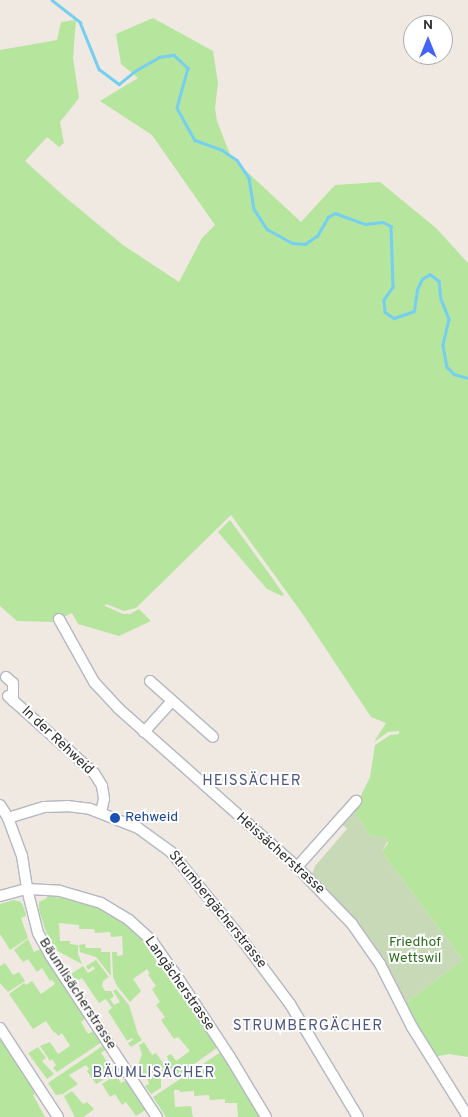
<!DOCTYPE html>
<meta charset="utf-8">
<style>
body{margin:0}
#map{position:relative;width:468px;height:1117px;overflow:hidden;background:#efe9e1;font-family:Overpass,sans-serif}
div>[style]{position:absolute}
.green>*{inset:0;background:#b6e59e}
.cemetery>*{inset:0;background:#c8d9b8}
.stream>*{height:2.5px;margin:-1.25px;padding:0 1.25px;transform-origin:1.25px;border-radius:1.25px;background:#75cff0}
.roads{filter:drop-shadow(1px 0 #b4b7c1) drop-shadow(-1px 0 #b4b7c1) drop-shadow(0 1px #b4b7c1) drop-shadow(0 -1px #b4b7c1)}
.minor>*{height:10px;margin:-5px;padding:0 5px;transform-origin:5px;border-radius:5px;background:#fff}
.dots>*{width:14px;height:14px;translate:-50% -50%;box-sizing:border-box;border:2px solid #fff;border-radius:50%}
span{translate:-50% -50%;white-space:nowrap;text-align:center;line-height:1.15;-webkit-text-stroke:4px #fff;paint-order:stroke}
.street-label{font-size:14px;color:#2e2e2e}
.transit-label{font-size:14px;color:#164399}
.left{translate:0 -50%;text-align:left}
.park-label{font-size:14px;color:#2c6e1b}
.neighbourhood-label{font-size:15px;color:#4d5680;letter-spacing:1px}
.north{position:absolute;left:403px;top:15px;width:50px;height:50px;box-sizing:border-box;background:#fff;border:1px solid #ababab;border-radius:50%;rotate:0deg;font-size:14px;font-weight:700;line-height:20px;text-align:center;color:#2e2e2e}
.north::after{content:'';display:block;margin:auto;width:18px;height:22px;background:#4264fb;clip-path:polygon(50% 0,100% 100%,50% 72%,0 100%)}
</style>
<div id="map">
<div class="green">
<i style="clip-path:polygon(153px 18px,213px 51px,218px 83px,215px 108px,217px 121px,231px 157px,301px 222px,335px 185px,380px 182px,436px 228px,468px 263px,468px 1057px,449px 1054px,434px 1057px,405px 1003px,463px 960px,382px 852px,388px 843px,386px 838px,370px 836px,354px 810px,370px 777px,375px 745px,390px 735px,399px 734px,399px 731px,388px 732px,374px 742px,386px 723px,371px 717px,302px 613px,231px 515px,136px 608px,124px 611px,106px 604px,105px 606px,123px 614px,130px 614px,139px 609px,151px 621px,119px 636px,78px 624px,72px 613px,53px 622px,17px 621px,0 606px,0 50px,57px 40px,61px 22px,76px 20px,73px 58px,79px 98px,60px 122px,64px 143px,59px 147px,47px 137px,25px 161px,65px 197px,123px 245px,179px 282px,202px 238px,215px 225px,152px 135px,100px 101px,138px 78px,121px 64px,116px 34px)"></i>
<i style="clip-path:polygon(230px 520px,270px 575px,284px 595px,282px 596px,267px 589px,218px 532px)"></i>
<i style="clip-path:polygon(47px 896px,79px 900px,100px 908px,133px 929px,155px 953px,218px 1047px,175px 1078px,167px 1065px,169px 1063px,167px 1056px,171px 1054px,176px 1061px,190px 1051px,178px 1037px,174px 1039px,161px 1020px,165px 1017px,156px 1005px,160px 1002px,152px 989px,156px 986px,148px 975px,150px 974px,147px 969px,133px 979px,141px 991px,130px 1002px,117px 986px,113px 977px,112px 952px,117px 952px,117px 956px,123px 955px,122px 936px,111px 937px,110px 932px,95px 933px,94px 929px,79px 929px,79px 925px,59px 923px,60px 941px,70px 941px,70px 944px,78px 945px,78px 954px,82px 964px,54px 949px,45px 929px,39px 910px,39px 902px,47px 898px)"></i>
<i style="clip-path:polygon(14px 900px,21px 902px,24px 908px,26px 916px,21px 918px,28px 938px,10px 950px,0 934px,0 904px)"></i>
<i style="clip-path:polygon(28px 939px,34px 952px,41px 949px,86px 1018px,81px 1022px,88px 1034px,95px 1030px,102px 1042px,57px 1072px,53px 1068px,56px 1065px,52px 1059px,50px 1061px,40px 1046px,50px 1042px,58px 1054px,70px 1046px,62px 1033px,58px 1036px,55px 1032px,54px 1033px,46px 1021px,33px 1029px,9px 994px,24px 983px,26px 985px,32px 981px,41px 994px,55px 984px,52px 980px,50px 981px,42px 968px,37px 972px,28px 959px,23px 962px,14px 950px)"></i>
<i style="clip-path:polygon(85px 944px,86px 948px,101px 948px,101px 952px,110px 952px,111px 976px,96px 957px,80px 952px,79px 945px)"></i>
<i style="clip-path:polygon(96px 960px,109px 977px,103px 981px,102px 986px,105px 991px,111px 991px,114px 996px,110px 999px,114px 1005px,120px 1002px,113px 991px,116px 989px,129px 1005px,138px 1034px,142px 1040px,131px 1047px,128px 1043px,133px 1040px,132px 1038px,127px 1041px,108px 1011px,112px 1008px,106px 999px,99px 1003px,82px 978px,76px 981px,71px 974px,83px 966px,88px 973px,95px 969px,93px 966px,88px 970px,86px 966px)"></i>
<i style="clip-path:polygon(5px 963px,13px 975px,19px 972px,25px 981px,8px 992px,0 983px,0 966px)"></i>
<i style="clip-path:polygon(0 1038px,22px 1069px,35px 1094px,33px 1095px,45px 1117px,0 1117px)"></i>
<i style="clip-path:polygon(144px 1042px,152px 1055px,156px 1053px,170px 1073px,161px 1080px,161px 1088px,151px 1094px,145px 1086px,149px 1084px,148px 1080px,137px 1068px,142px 1054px,139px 1045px)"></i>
<i style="clip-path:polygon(104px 1045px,107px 1049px,101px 1053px,115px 1073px,96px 1084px,87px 1071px,89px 1069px,86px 1065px,69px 1075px,78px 1084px,63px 1094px,56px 1095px,48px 1083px)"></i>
<i style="clip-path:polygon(38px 1047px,46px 1058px,42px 1061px,54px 1074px,47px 1079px,28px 1053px)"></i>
<i style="clip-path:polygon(221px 1052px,260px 1117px,238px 1117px,237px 1103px,225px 1103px,225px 1099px,210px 1100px,209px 1095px,194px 1096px,194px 1091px,180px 1092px,179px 1090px,174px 1090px,175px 1107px,191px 1106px,193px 1117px,166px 1117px,153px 1097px)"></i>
<i style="clip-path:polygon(116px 1075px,121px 1083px,127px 1080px,147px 1109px,136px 1116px,126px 1102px,122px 1105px,115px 1094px,110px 1097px,102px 1084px)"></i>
<i style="clip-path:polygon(72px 1091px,83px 1104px,87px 1102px,94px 1109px,84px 1117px,75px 1117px,64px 1096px)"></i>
</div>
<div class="cemetery">
<i style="clip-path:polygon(354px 810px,370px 836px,383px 837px,388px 840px,382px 852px,463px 960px,405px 1003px,378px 953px,354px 918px,312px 874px,315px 866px,347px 829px,341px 823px)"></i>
</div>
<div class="stream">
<i style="left:52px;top:0;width:36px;rotate:38deg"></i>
<i style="left:80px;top:22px;width:51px;rotate:68deg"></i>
<i style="left:99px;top:69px;width:25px;rotate:37deg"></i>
<i style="left:119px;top:84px;width:21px;rotate:-39deg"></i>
<i style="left:135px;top:71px;width:28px;rotate:-30deg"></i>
<i style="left:159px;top:57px;width:15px;rotate:-8deg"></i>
<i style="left:174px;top:55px;width:19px;rotate:43deg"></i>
<i style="left:188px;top:68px;width:41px;rotate:105.4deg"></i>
<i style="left:177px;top:108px;width:37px;rotate:61deg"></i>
<i style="left:195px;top:140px;width:29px;rotate:20deg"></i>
<i style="left:222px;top:150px;width:18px;rotate:34deg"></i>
<i style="left:237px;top:160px;width:22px;rotate:56deg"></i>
<i style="left:249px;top:178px;width:31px;rotate:81deg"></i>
<i style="left:254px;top:209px;width:24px;rotate:57deg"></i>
<i style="left:267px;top:229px;width:29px;rotate:29deg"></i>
<i style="left:292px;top:243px;width:13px;rotate:4deg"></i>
<i style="left:305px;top:244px;width:14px;rotate:-34deg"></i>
<i style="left:317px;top:236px;width:22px;rotate:-60deg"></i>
<i style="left:328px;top:217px;width:8px;rotate:-30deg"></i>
<i style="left:335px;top:213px;width:32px;rotate:20deg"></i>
<i style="left:365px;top:224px;width:18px;rotate:-6deg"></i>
<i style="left:383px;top:222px;width:9px;rotate:27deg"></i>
<i style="left:391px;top:226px;width:61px;rotate:88.1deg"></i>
<i style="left:393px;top:287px;width:16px;rotate:125deg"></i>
<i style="left:384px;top:300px;width:12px;rotate:85deg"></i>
<i style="left:385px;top:312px;width:11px;rotate:34deg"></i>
<i style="left:394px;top:318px;width:21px;rotate:-19deg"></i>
<i style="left:414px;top:311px;width:21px;rotate:-82deg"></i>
<i style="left:417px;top:290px;width:12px;rotate:-66deg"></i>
<i style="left:422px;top:279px;width:9px;rotate:-32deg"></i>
<i style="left:430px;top:274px;width:11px;rotate:38deg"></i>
<i style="left:439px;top:281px;width:18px;rotate:84deg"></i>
<i style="left:441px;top:299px;width:22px;rotate:68deg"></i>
<i style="left:449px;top:319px;width:27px;rotate:103deg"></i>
<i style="left:443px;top:345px;width:22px;rotate:80deg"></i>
<i style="left:447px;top:367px;width:10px;rotate:45deg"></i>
<i style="left:454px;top:374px;width:15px;rotate:16deg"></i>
</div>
<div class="roads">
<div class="minor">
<i style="left:59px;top:619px;width:72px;rotate:60.9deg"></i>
<i style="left:94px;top:682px;width:35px;rotate:47deg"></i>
<i style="left:118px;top:708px;width:239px;rotate:41.6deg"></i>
<i style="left:297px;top:867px;width:79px;rotate:46deg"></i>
<i style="left:352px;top:924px;width:49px;rotate:55deg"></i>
<i style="left:380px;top:964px;width:71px;rotate:63.1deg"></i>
<i style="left:412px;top:1027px;width:106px;rotate:58.1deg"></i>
<i style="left:6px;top:677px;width:9px;rotate:41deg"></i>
<i style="left:13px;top:683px;width:18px;rotate:90deg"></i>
<i style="left:150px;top:681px;width:84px;rotate:41.6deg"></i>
<i style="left:8px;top:696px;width:115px;rotate:41.8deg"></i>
<i style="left:94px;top:773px;width:15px;rotate:58deg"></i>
<i style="left:102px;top:786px;width:13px;rotate:81deg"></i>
<i style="left:104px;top:799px;width:13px;rotate:103deg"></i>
<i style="left:144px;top:732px;width:42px;rotate:-47.9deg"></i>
<i style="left:0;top:805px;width:15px;rotate:58deg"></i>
<i style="left:8px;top:818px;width:40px;rotate:69.8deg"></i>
<i style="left:22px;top:856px;width:33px;rotate:81deg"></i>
<i style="left:27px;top:889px;width:45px;rotate:76deg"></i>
<i style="left:38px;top:933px;width:25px;rotate:61deg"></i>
<i style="left:50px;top:955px;width:194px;rotate:56.6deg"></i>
<i style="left:8px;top:818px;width:38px;rotate:-17deg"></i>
<i style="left:44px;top:807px;width:23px;rotate:-2deg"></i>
<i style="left:67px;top:806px;width:23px;rotate:7deg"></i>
<i style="left:90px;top:809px;width:52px;rotate:21.6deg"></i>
<i style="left:138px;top:828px;width:41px;rotate:36deg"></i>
<i style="left:171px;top:852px;width:104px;rotate:50.8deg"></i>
<i style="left:237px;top:933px;width:89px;rotate:53.3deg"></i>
<i style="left:290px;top:1004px;width:132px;rotate:59deg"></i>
<i style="left:297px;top:867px;width:89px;rotate:-48.2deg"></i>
<i style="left:0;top:896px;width:28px;rotate:-15deg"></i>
<i style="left:27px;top:889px;width:33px;rotate:3deg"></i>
<i style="left:60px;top:891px;width:43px;rotate:16.3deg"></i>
<i style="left:101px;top:903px;width:33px;rotate:31deg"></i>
<i style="left:129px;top:920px;width:31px;rotate:42deg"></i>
<i style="left:152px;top:941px;width:38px;rotate:55deg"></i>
<i style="left:174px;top:972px;width:102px;rotate:56.6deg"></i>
<i style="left:230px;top:1057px;width:70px;rotate:59deg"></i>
<i style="left:0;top:1028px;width:106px;rotate:56.9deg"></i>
</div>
</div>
<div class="dots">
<i style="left:115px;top:818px;background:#1a4fb4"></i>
</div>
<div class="street-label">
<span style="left:57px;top:741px;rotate:43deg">In der Rehweid</span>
<span style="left:280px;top:854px;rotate:42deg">Heissächerstrasse</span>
<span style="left:217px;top:910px;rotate:51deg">Strumbergächerstrasse</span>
<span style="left:179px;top:984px;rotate:55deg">Langächerstrasse</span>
<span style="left:77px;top:994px;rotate:57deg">Bäumlisächerstrasse</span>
</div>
<div class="transit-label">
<span class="left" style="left:125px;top:818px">Rehweid</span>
</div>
<div class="park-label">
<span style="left:415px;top:951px">Friedhof<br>Wettswil</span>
</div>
<div class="neighbourhood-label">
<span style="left:252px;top:782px">HEISSÄCHER</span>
<span style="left:308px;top:1027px">STRUMBERGÄCHER</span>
<span style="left:154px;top:1074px">BÄUMLISÄCHER</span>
</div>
<div class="north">N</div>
</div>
